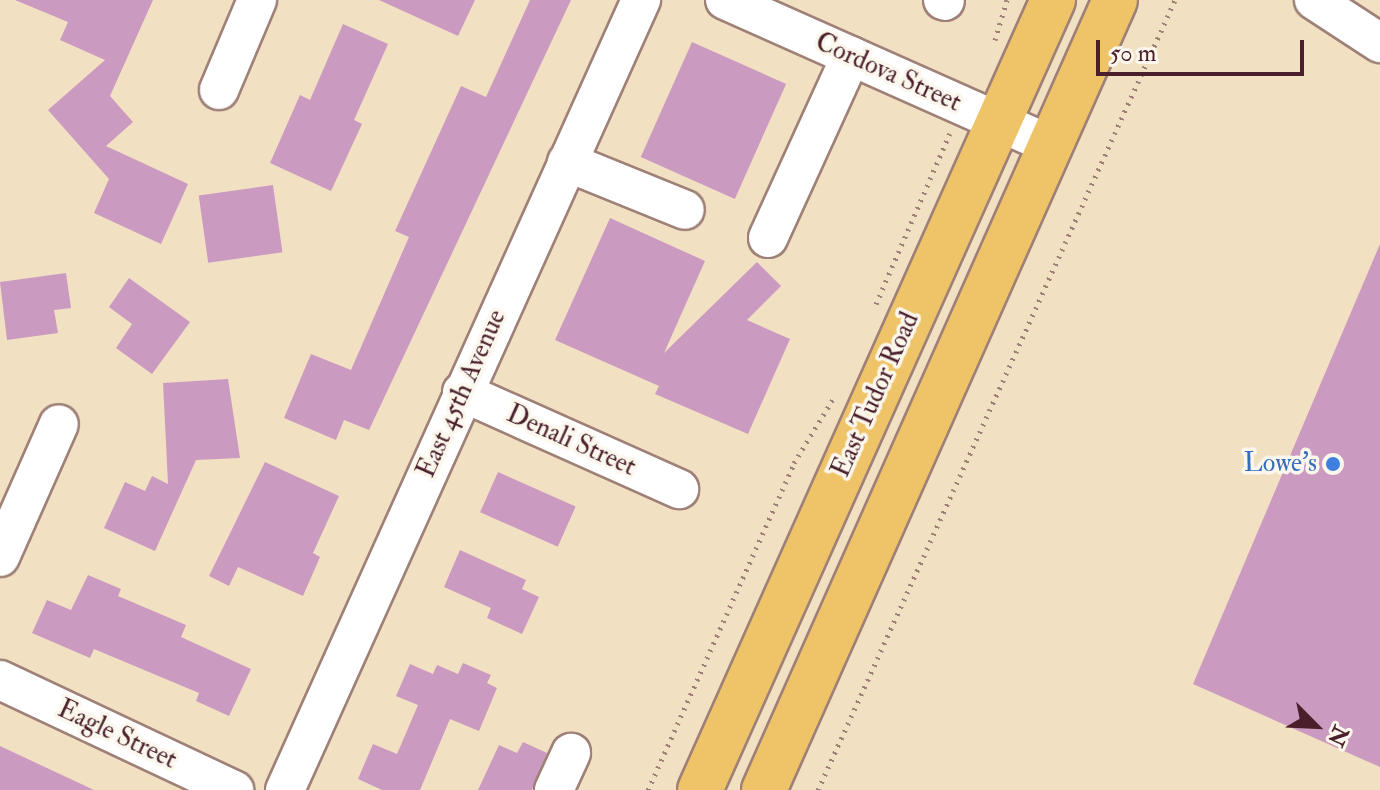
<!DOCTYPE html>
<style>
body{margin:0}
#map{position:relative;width:1380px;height:790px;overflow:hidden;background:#f2e0c3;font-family:"IM FELL Double Pica",serif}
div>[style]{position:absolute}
.building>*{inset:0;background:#cb9ac0;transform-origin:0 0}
.path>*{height:5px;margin-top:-2.5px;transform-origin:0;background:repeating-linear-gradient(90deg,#9e8077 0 2px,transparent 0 8px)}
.roads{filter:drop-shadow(2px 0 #9e8077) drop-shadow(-2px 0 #9e8077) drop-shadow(0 2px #9e8077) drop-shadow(0 -2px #9e8077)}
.minor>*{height:38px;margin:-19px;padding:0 19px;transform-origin:19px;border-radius:19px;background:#fff}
.major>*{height:44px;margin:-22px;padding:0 22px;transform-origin:22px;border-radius:22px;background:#efc469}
.dots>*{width:22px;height:22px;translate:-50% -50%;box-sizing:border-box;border:4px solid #fbf7ec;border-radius:50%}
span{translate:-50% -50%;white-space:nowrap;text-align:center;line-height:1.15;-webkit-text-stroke:7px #fbf7ec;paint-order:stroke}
.street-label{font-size:26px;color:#4a1f2b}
.shop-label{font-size:26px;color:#366cbe}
.right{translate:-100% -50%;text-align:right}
.north{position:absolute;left:1276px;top:686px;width:80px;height:80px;-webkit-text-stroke:6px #fbf7ec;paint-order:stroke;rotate:114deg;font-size:22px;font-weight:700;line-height:32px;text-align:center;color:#4a1f2b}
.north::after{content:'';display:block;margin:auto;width:28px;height:36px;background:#4a1f2b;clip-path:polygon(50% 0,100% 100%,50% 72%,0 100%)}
.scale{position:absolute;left:1096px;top:40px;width:208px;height:36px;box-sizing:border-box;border:4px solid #4a1f2b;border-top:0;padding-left:10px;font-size:24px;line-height:28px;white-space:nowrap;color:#4a1f2b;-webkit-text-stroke:6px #fbf7ec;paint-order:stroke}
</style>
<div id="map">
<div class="building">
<i style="clip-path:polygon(15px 0,153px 0,110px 96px,133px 122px,106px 146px,188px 184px,161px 244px,94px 213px,109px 179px,48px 110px,105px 60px,60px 40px,68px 22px)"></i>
<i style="clip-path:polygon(379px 0,475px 0,458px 36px)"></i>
<i style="clip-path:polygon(530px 0,571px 0,369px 430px,344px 420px,336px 440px,284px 418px,311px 354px,351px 370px,409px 237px,395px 231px,461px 86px,486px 97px)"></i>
<i style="clip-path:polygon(343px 24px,388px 44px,354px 120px,362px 124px,331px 191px,270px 163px,300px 95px,310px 100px)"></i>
<i style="left:692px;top:42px;width:103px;height:126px;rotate:24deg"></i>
<i style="left:273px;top:185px;width:68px;height:75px;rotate:82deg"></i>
<i style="clip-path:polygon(610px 218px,705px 261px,664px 353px,757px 262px,781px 286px,747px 320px,790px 339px,748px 434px,655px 394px,659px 386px,555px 340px)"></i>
<i style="clip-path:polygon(1380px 244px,1380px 767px,1193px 684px)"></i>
<i style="clip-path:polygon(66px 273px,71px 308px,54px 310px,58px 333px,7px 340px,0 282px)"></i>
<i style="clip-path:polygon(129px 278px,190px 322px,152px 374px,116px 348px,132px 324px,109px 307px)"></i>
<i style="clip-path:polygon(228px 379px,240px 458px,196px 460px,155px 551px,104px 528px,125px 482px,145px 491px,152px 476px,168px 484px,163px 383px)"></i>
<i style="clip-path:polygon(265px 462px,339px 496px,313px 553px,320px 557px,303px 596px,238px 567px,229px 586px,209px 576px)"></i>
<i style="left:498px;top:472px;width:85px;height:44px;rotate:24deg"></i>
<i style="clip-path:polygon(460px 550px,526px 580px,522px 589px,539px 597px,522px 634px,487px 618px,491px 608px,444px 587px)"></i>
<i style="clip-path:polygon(88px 575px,121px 589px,118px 596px,186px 625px,181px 637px,251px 669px,229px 716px,196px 701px,199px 693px,94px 649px,90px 658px,32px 633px,47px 600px,71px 610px)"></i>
<i style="clip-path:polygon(463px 663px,491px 675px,487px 683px,497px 688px,479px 731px,450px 719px,420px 790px,382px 790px,358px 779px,373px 744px,397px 754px,418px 705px,396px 696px,410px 664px,433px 674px,437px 665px,458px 674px)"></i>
<i style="clip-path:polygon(523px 742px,547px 753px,532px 790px,478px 790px,499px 745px,517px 753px)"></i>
<i style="clip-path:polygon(0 746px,94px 790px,0 790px)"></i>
</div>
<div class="path">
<i style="left:995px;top:40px;width:42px;rotate:-73.3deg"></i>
<i style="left:876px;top:304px;width:186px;rotate:-66.6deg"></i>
<i style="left:648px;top:790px;width:358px;rotate:-65.9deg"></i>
<i style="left:794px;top:463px;width:75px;rotate:-58.6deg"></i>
<i style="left:818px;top:790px;width:867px;rotate:-65.68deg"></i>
</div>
<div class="roads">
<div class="minor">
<i style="left:725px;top:0;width:357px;rotate:24deg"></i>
<i style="left:943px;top:0;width:2px;rotate:27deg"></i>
<i style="left:1314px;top:0;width:79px;rotate:33.1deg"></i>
<i style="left:219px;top:90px;width:98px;rotate:-67.1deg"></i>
<i style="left:567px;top:162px;width:127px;rotate:22.1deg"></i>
<i style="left:768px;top:238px;width:200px;rotate:-65.5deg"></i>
<i style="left:462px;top:392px;width:238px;rotate:24.1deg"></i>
<i style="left:0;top:557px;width:145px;rotate:-66.1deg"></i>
<i style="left:0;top:680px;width:259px;rotate:25.2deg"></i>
<i style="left:285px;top:790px;width:867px;rotate:-65.74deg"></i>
<i style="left:554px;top:790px;width:41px;rotate:-65.3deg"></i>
</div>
<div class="major">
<i style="left:700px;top:790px;width:865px;rotate:-65.92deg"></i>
<i style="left:764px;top:790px;width:864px;rotate:-66.04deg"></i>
</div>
</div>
<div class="dots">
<i style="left:1333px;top:464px;background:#3f7fe0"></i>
</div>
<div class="street-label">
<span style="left:888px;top:73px;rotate:24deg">Cordova Street</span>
<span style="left:462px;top:394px;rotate:-66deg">East 45th Avenue</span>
<span style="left:876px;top:395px;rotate:-66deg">East Tudor Road</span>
<span style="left:571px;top:441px;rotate:24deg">Denali Street</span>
<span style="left:117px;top:735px;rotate:25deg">Eagle Street</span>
</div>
<div class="shop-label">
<span class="right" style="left:1317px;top:464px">Lowe's</span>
</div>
<div class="north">N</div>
<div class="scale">50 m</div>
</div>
